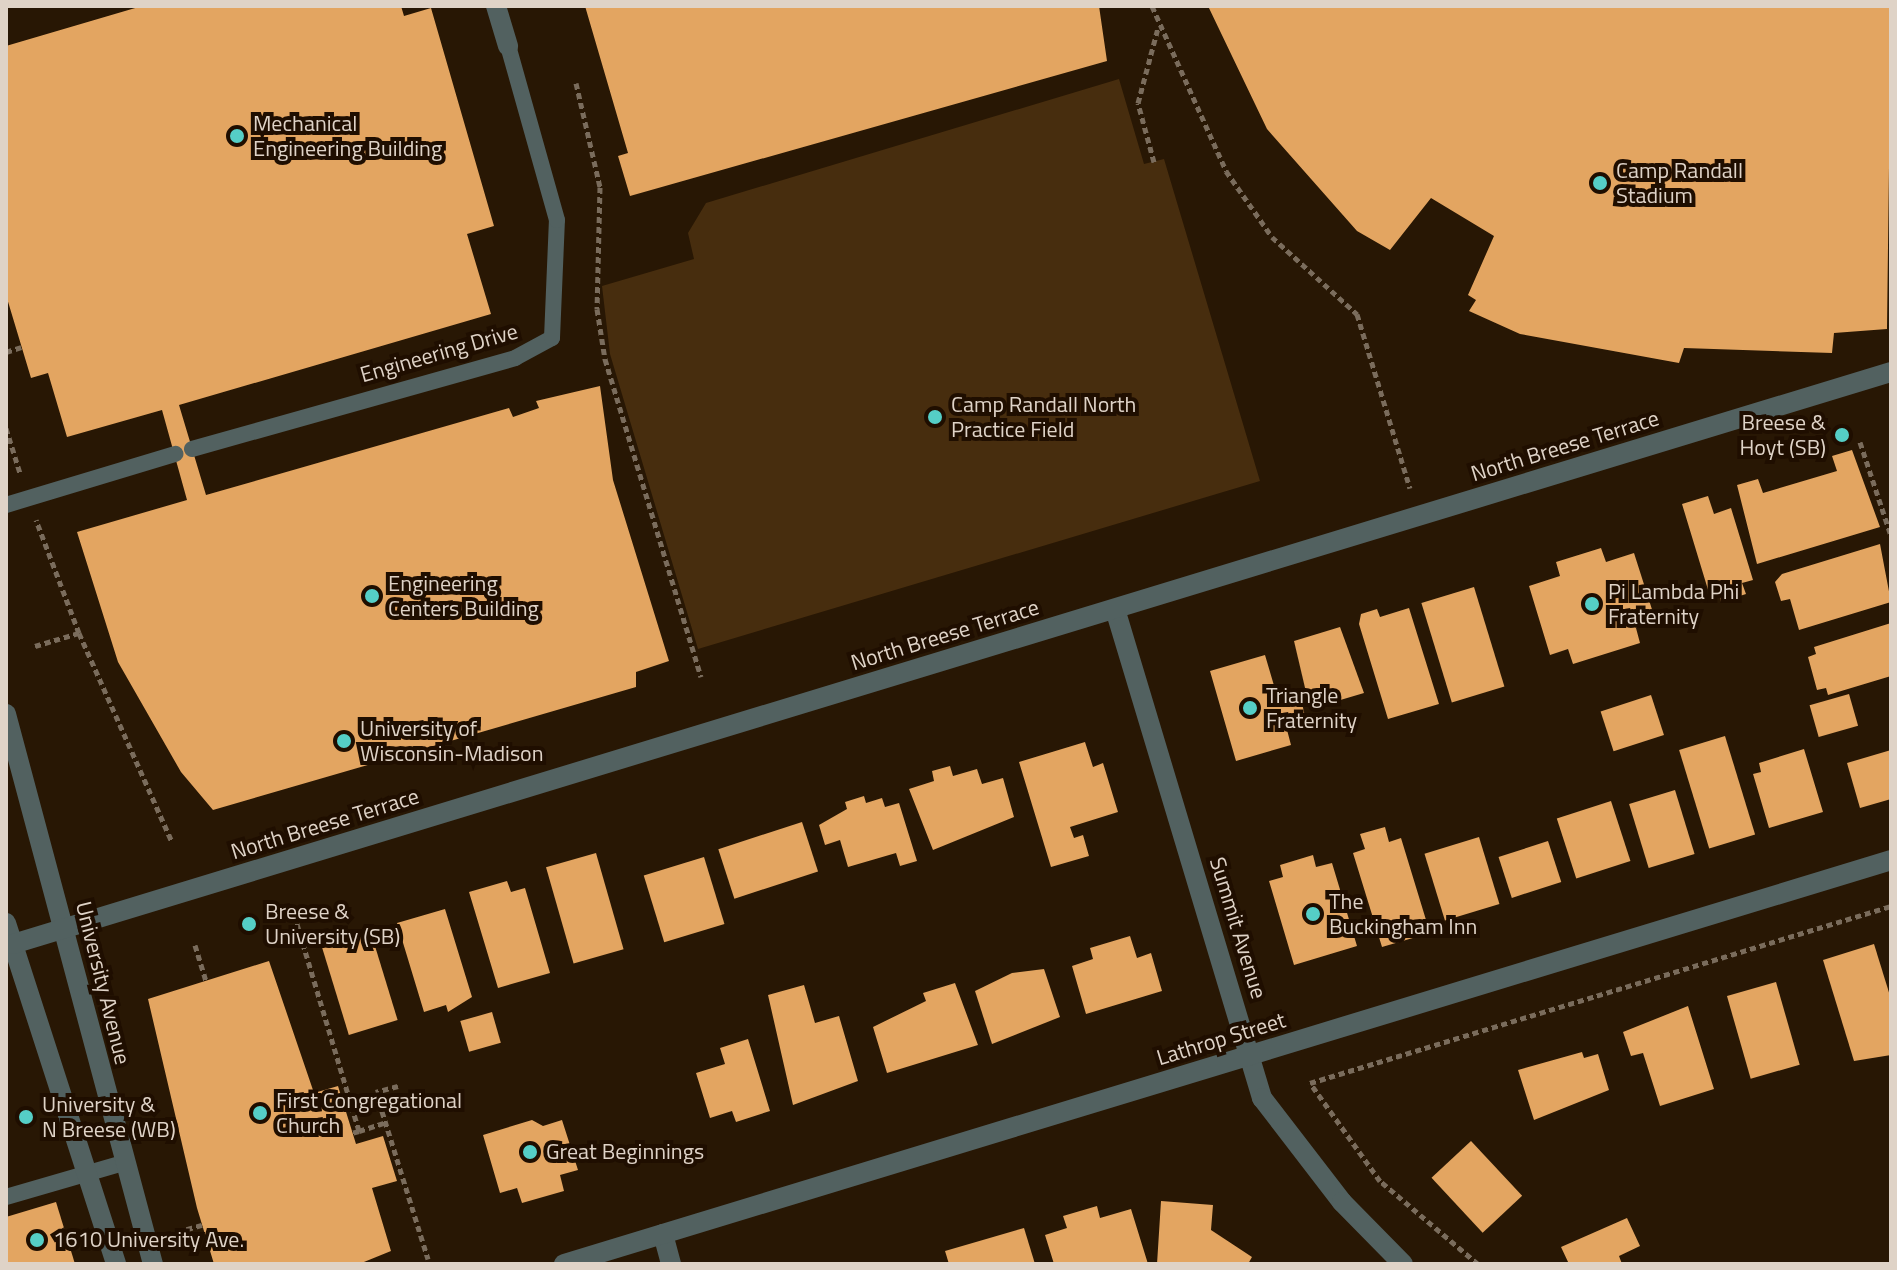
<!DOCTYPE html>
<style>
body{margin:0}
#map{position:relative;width:1897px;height:1270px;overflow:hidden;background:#281704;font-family:"Titillium Web",sans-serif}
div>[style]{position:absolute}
.green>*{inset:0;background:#472d0e}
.building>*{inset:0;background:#e3a561;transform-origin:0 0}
.path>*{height:5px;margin-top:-2.5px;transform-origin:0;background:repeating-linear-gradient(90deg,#7a6c5c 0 6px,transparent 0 10px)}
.service>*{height:16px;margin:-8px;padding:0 8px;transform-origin:8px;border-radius:8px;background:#526160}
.minor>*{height:20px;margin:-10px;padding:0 10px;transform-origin:10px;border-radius:10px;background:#526160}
.tertiary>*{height:20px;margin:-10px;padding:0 10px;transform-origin:10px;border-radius:10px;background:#526160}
.dots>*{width:22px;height:22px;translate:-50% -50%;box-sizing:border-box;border:4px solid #1f0e00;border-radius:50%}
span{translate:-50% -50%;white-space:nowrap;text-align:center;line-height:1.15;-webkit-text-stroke:8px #1f0e00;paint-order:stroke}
.poi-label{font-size:22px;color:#dfd3c7}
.left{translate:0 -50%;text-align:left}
.right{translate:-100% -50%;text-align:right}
.street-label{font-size:22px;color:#dfd3c7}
.frame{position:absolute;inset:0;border:8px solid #dfd3c7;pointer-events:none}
</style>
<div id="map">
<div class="green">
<i style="clip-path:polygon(1119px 79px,1144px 164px,1164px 159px,1260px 481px,698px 649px,610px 354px,602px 286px,694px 259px,688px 233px,706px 203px)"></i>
</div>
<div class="building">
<i style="clip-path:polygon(142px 6px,401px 6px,404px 16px,431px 8px,494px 226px,467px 234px,491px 314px,179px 405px,206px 495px,509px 408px,513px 417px,539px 408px,536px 401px,600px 386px,613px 480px,669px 661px,636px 672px,636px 687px,213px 810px,181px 772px,118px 662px,77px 532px,187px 500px,162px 410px,67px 437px,48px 373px,31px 378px,6px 295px,6px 46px)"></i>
<i style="clip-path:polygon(585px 6px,1099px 6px,1107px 61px,630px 196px,618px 156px,628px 153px)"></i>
<i style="clip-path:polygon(1208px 6px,1891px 6px,1887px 329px,1834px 333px,1832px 353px,1684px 348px,1679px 363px,1520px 334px,1469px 311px,1476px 300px,1468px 295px,1494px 236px,1431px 198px,1390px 250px,1357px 231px,1267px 129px)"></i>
<i style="clip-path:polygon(1852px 450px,1880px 527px,1757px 564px,1737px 485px,1758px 479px,1763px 493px,1837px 471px,1832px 456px)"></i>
<i style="clip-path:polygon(1708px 496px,1714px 514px,1731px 508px,1753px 580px,1742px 583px,1746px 594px,1721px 602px,1718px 590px,1709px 593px,1682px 504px)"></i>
<i style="clip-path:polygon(1880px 544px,1891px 602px,1799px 630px,1790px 599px,1781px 601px,1775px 582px,1782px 574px)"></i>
<i style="clip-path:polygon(1601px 548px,1606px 562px,1634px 553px,1656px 622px,1636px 628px,1640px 643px,1573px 664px,1568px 649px,1550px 655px,1529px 586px,1560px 576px,1556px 562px)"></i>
<i style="left:1474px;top:587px;width:104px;height:55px;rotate:73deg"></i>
<i style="clip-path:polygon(1409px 608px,1439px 704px,1388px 719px,1359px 624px,1361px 614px,1377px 609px,1380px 617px)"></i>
<i style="clip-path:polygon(1891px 623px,1891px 676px,1828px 695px,1826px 688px,1817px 690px,1808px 657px,1816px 654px,1814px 647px)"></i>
<i style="clip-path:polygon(1340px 627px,1364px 693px,1310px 709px,1294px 641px)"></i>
<i style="clip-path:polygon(1265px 655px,1278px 699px,1299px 690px,1306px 721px,1286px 726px,1291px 745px,1236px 761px,1210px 671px)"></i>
<i style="left:1849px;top:694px;width:33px;height:41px;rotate:74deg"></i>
<i style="left:1651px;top:695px;width:42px;height:53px;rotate:72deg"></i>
<i style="left:1725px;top:736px;width:103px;height:48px;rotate:73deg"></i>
<i style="clip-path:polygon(1085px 742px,1093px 767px,1103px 763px,1118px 812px,1070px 827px,1074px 838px,1083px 835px,1089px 856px,1051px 867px,1019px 762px)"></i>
<i style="clip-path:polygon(1804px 749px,1823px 812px,1769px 828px,1753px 774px,1761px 772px,1759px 763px)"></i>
<i style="clip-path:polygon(1891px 750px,1891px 799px,1860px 808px,1847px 763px)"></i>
<i style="clip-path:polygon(950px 766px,953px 776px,977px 769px,982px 784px,1003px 778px,1014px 817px,933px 850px,909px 789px,934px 781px,932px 771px)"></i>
<i style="left:1675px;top:790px;width:67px;height:48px;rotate:73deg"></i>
<i style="clip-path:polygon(864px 796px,866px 803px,882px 798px,885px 807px,899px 803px,917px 861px,900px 866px,896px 853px,848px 867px,840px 840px,825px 845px,819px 825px,847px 809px,845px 802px)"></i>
<i style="left:1611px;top:801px;width:63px;height:57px;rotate:72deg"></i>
<i style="left:802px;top:822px;width:52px;height:88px;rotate:72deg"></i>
<i style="clip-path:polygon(1385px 827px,1389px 842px,1401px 838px,1430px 933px,1382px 947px,1353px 853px,1365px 849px,1360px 834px)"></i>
<i style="left:1479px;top:837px;width:70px;height:57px;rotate:73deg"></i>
<i style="left:1548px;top:841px;width:43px;height:52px;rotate:72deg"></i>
<i style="left:596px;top:853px;width:100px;height:52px;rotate:74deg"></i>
<i style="clip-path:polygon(1313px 855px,1316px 867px,1332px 863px,1357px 946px,1294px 965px,1269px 881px,1283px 877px,1280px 865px)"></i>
<i style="left:704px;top:857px;width:70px;height:63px;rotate:73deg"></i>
<i style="clip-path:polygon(507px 881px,511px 892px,525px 888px,550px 973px,498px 988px,469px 892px)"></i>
<i style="clip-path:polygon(445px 909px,472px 997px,448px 1012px,446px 1005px,424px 1012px,397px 923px)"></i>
<i style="left:371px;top:933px;width:91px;height:51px;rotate:73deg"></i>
<i style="clip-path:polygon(1130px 936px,1137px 958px,1151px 953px,1162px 991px,1086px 1014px,1072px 966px,1093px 959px,1090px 948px)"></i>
<i style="clip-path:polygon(1874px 944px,1891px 999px,1891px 1055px,1854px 1061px,1823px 960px)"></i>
<i style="clip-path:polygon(269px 961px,314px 1093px,338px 1086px,356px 1144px,383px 1136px,397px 1181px,372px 1188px,391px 1251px,359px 1264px,214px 1264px,197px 1208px,148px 999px)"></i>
<i style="clip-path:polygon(1044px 969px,1060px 1017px,992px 1044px,975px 991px,1012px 973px)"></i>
<i style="left:1776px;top:982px;width:86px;height:51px;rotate:74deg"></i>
<i style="clip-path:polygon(955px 983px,978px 1045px,887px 1073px,873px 1027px,926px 1001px,923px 993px)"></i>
<i style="clip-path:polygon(804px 985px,815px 1023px,839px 1016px,858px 1081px,793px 1105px,768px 995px)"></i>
<i style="clip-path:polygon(1688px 1006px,1714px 1089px,1660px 1106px,1643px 1053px,1631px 1056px,1623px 1032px)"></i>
<i style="left:492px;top:1012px;width:32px;height:33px;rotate:74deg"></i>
<i style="clip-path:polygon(748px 1039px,770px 1111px,736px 1122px,732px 1111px,710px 1118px,696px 1073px,725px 1064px,720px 1048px)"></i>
<i style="clip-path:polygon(1582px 1052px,1584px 1058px,1598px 1054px,1609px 1090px,1534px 1120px,1518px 1070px)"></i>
<i style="clip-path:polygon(532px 1120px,543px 1126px,562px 1120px,578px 1170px,560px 1175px,564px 1191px,522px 1203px,517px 1188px,500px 1193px,483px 1135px)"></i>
<i style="left:1471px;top:1141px;width:75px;height:54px;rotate:47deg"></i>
<i style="clip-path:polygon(1161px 1201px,1213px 1205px,1211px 1230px,1252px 1257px,1248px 1264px,1157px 1264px)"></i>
<i style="clip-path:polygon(56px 1202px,75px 1264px,6px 1264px,6px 1217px)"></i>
<i style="clip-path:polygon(1097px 1206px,1100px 1218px,1131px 1209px,1148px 1264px,1054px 1264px,1045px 1235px,1067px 1228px,1063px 1216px)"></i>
<i style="clip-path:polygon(1627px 1218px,1640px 1246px,1619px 1256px,1622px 1264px,1569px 1264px,1561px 1247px)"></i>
<i style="clip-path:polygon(1024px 1228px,1035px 1264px,949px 1264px,945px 1251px)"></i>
</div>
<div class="path">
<i style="left:1152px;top:6px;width:181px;rotate:65.8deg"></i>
<i style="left:1226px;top:171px;width:80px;rotate:55.1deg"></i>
<i style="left:1272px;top:237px;width:115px;rotate:42.2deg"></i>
<i style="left:1357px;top:314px;width:182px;rotate:73.1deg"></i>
<i style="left:576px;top:83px;width:107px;rotate:77deg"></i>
<i style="left:600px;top:187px;width:122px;rotate:91.4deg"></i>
<i style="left:597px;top:309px;width:51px;rotate:80.9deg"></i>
<i style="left:605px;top:359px;width:332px;rotate:73.2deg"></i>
<i style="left:1154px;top:162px;width:61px;rotate:-105.2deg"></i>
<i style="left:1138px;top:103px;width:78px;rotate:-75.1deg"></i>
<i style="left:6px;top:352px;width:16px;rotate:-18deg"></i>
<i style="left:6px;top:428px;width:47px;rotate:72.7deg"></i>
<i style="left:1860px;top:442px;width:99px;rotate:71.7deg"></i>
<i style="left:79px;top:633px;width:227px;rotate:66deg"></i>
<i style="left:35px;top:646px;width:46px;rotate:-16.5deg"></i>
<i style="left:79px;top:633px;width:121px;rotate:-110.8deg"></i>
<i style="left:294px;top:914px;width:227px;rotate:73.3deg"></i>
<i style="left:359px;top:1131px;width:7px;rotate:164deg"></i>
<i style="left:195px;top:945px;width:38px;rotate:73deg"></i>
<i style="left:398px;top:1086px;width:23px;rotate:165deg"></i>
<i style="left:376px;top:1092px;width:175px;rotate:72.7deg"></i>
<i style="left:359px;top:1131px;width:28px;rotate:-18deg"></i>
<i style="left:177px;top:1232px;width:26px;rotate:-16deg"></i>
<i style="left:1478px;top:1264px;width:128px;rotate:-139.7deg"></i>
<i style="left:1380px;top:1181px;width:120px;rotate:-125.5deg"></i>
<i style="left:1310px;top:1083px;width:607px;rotate:-16.94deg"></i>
</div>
<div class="service">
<i style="left:192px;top:449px;width:336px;rotate:-15.7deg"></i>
<i style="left:515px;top:358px;width:42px;rotate:-28.4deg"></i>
<i style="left:552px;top:338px;width:118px;rotate:-87.6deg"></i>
<i style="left:557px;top:220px;width:181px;rotate:-105.7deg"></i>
<i style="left:6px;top:505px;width:177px;rotate:-16.8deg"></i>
<i style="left:6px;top:1197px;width:122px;rotate:-16.2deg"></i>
</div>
<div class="minor">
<i style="left:496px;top:6px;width:42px;rotate:73.3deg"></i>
<i style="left:1115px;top:609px;width:511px;rotate:73.27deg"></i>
<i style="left:1262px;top:1098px;width:131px;rotate:52.4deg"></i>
<i style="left:1342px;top:1202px;width:87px;rotate:45.5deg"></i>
<i style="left:663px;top:1234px;width:31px;rotate:75deg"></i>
<i style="left:564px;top:1264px;width:1387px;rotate:-16.93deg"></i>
</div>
<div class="tertiary">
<i style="left:6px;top:714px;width:569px;rotate:75.04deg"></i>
<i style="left:6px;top:923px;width:358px;rotate:72.1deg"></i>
<i style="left:13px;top:944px;width:1963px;rotate:-16.94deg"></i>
</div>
<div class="dots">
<i style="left:237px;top:136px;background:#55cec6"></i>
<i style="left:1600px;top:183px;background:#55cec6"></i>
<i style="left:935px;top:417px;background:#55cec6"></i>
<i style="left:1842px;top:435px;background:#55cec6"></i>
<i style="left:372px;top:596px;background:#55cec6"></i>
<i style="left:1592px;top:604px;background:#55cec6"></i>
<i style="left:1250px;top:708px;background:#55cec6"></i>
<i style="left:344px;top:741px;background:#55cec6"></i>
<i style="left:1313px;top:914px;background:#55cec6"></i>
<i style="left:249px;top:924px;background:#55cec6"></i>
<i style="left:260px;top:1113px;background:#55cec6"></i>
<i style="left:26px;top:1117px;background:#55cec6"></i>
<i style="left:530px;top:1152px;background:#55cec6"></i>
<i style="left:37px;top:1240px;background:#55cec6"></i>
</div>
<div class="poi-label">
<span class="left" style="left:253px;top:136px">Mechanical<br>Engineering Building</span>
<span class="left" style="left:1616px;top:183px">Camp Randall<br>Stadium</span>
<span class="left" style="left:951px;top:417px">Camp Randall North<br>Practice Field</span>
<span class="right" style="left:1826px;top:435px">Breese &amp;<br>Hoyt (SB)</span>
<span class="left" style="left:388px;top:596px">Engineering<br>Centers Building</span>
<span class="left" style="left:1608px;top:604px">Pi Lambda Phi<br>Fraternity</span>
<span class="left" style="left:1266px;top:708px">Triangle<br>Fraternity</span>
<span class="left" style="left:360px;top:741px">University of<br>Wisconsin-Madison</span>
<span class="left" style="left:1329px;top:914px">The<br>Buckingham Inn</span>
<span class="left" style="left:265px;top:924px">Breese &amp;<br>University (SB)</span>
<span class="left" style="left:276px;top:1113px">First Congregational<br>Church</span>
<span class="left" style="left:42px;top:1117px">University &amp;<br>N Breese (WB)</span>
<span class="left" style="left:546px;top:1152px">Great Beginnings</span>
<span class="left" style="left:53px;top:1240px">1610 University Ave.</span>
</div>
<div class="street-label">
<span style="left:439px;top:353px;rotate:-16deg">Engineering Drive</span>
<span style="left:1565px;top:446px;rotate:-17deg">North Breese Terrace</span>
<span style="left:945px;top:635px;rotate:-17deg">North Breese Terrace</span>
<span style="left:325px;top:824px;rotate:-17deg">North Breese Terrace</span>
<span style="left:1238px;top:928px;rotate:73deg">Summit Avenue</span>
<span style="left:103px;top:983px;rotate:76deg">University Avenue</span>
<span style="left:1221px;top:1039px;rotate:-17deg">Lathrop Street</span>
</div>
<div class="frame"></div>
</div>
